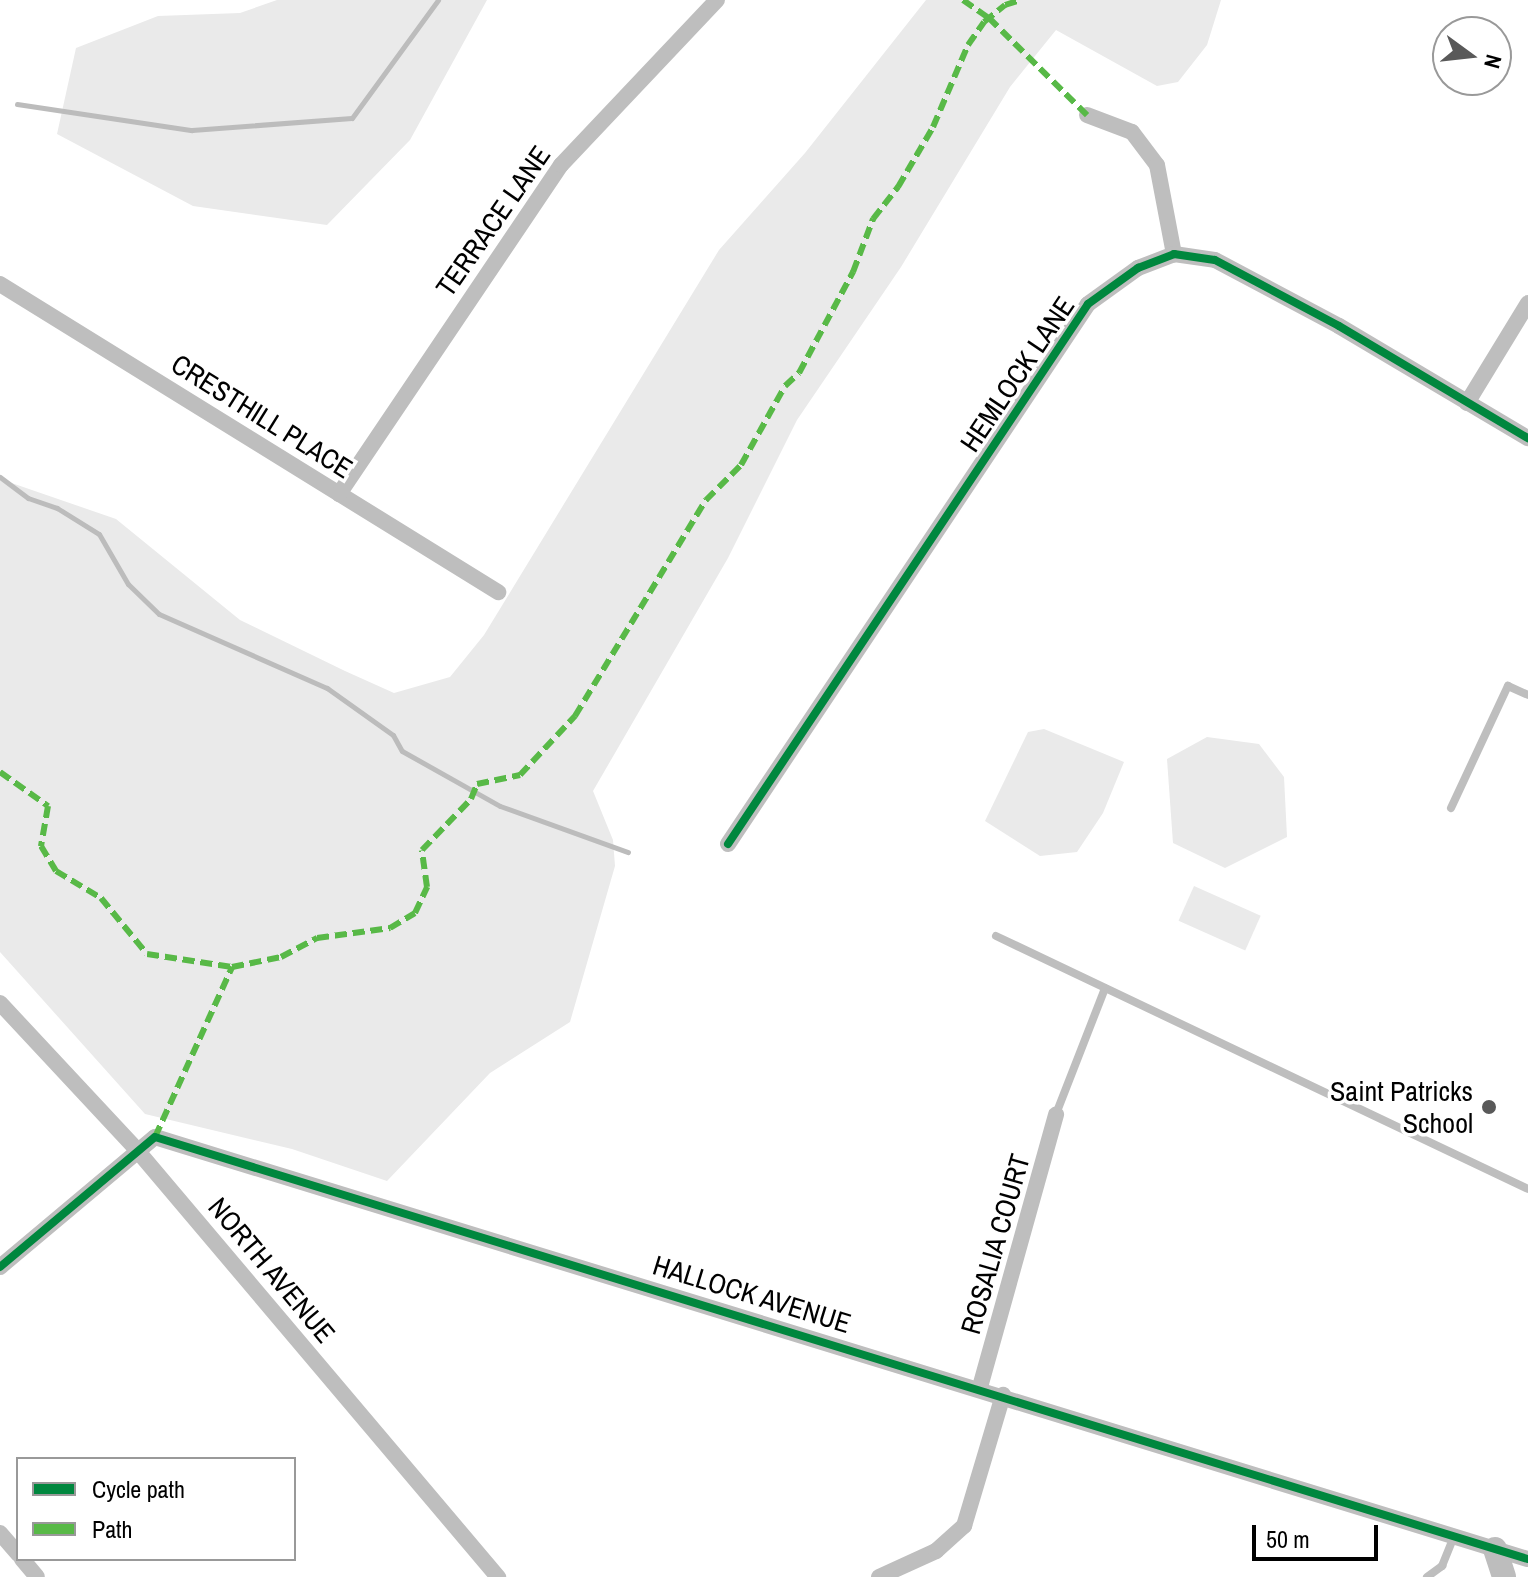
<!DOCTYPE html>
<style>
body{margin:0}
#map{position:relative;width:1528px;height:1577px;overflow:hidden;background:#fff;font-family:"Archivo Narrow",sans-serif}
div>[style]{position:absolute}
.green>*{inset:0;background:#eaeaea;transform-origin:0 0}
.stream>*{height:5px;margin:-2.5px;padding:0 2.5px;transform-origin:2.5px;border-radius:2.5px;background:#bcbcbc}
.service>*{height:8px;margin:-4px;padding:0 4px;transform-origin:4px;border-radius:4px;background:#bebebe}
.minor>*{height:16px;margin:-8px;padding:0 8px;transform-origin:8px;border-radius:8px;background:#bebebe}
.primary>*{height:24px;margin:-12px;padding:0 12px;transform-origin:12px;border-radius:12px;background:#bdbdbd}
.quiet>*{height:6px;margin-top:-3px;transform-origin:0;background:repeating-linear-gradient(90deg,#58b947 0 12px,transparent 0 18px)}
.cycleway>*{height:8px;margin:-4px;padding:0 4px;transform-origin:4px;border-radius:4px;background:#00873e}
.dots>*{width:22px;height:22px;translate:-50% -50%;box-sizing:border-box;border:4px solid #fff;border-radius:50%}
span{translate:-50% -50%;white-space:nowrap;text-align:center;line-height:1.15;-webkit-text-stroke:7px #fff;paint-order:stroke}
.street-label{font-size:28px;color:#000}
.poi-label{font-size:28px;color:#000}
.right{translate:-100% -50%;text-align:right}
.legend{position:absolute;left:16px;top:1457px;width:280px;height:104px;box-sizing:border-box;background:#fff;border:2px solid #999;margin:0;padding:10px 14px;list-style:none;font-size:24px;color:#000}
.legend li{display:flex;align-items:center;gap:16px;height:40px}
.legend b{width:40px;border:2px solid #999}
.north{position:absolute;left:1432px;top:16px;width:80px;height:80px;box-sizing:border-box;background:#fff;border:2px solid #999;border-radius:50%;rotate:105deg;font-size:22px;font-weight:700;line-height:32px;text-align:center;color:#000}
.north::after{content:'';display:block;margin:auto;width:28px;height:36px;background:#595959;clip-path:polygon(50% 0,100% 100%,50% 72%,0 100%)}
.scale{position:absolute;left:1252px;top:1525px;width:126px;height:36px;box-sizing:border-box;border:4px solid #000;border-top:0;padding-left:10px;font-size:24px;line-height:28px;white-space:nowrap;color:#000;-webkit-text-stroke:6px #fff;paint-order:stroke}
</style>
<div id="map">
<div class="green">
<i style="clip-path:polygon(277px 0,487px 0,410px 140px,327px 225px,193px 206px,57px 134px,76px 48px,158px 16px,240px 13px)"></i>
<i style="clip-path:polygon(926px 0,1221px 0,1207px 45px,1178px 82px,1157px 86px,1056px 30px,1010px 87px,901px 267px,797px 420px,728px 558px,593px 791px,613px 840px,615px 866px,570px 1022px,490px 1073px,387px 1181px,292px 1149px,145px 1114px,0 952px,0 479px,116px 519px,240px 620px,345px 671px,394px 693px,450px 677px,484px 635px,719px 250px,805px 153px)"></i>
<i style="clip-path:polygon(1044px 729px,1124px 762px,1103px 813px,1077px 852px,1040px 856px,985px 821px,1028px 732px)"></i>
<i style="clip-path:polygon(1207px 737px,1259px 744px,1284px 777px,1287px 837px,1225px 868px,1173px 843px,1167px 759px)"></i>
<i style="left:1194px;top:886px;width:73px;height:38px;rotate:24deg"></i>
</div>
<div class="stream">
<i style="left:17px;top:104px;width:177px;rotate:8.5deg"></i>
<i style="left:192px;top:130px;width:160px;rotate:-4.3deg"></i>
<i style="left:352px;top:118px;width:146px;rotate:-53.9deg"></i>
<i style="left:0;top:477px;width:35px;rotate:37deg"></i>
<i style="left:28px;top:498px;width:31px;rotate:19deg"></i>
<i style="left:57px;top:508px;width:49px;rotate:31.8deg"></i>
<i style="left:99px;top:534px;width:58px;rotate:59.9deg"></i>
<i style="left:128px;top:584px;width:43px;rotate:44.1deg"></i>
<i style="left:159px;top:614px;width:184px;rotate:23.8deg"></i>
<i style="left:327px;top:688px;width:81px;rotate:35.5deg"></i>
<i style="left:393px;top:735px;width:18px;rotate:61deg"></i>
<i style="left:402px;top:751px;width:112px;rotate:29.3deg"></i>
<i style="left:500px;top:806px;width:136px;rotate:19.8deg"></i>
</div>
<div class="service">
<i style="left:1451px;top:808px;width:135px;rotate:-65deg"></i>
<i style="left:1508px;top:686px;width:22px;rotate:24deg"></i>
<i style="left:996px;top:936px;width:589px;rotate:25.43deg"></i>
<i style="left:1056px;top:1114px;width:135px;rotate:-68.7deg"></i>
<i style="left:1427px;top:1577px;width:19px;rotate:-36deg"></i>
<i style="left:1442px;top:1566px;width:31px;rotate:-68deg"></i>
</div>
<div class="minor">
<i style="left:1087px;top:115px;width:48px;rotate:20.7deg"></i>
<i style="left:1132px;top:132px;width:41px;rotate:52.9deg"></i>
<i style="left:1157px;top:165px;width:91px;rotate:79.2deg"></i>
<i style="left:0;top:284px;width:586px;rotate:31.74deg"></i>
<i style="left:1467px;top:403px;width:117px;rotate:-58.6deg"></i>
<i style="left:339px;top:494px;width:397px;rotate:-56deg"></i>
<i style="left:561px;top:165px;width:227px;rotate:-46.6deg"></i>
<i style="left:728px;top:844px;width:649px;rotate:-56.31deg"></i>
<i style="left:1088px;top:304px;width:62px;rotate:-35.8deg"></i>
<i style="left:1138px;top:268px;width:39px;rotate:-21deg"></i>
<i style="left:1174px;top:254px;width:41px;rotate:8.3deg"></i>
<i style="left:1215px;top:260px;width:140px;rotate:28deg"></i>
<i style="left:1339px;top:326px;width:220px;rotate:30.7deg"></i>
<i style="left:0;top:1003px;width:200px;rotate:47deg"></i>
<i style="left:136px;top:1149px;width:561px;rotate:49.78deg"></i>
<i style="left:0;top:1267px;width:202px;rotate:-40deg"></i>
<i style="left:155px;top:1137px;width:1436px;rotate:17.09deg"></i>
<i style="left:980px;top:1387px;width:283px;rotate:-74.4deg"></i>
<i style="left:0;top:1533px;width:28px;rotate:49deg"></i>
<i style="left:22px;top:1559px;width:23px;rotate:50deg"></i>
<i style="left:879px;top:1577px;width:63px;rotate:-24.5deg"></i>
<i style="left:936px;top:1551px;width:38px;rotate:-42deg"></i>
<i style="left:964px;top:1526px;width:137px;rotate:-73.4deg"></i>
</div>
<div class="primary">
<i style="left:1495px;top:1549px;width:29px;rotate:72deg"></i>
</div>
<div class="quiet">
<i style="left:963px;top:0;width:32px;rotate:35deg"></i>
<i style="left:989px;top:18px;width:138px;rotate:44.7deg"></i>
<i style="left:0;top:772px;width:59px;rotate:35.3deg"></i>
<i style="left:48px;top:806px;width:41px;rotate:99.9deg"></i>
<i style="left:41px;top:846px;width:29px;rotate:59deg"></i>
<i style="left:56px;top:871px;width:52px;rotate:31deg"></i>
<i style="left:101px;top:898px;width:72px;rotate:50.6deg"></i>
<i style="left:147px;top:954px;width:86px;rotate:8.7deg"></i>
<i style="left:232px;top:967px;width:50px;rotate:-11.5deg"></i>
<i style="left:281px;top:957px;width:41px;rotate:-27.8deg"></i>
<i style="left:317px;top:938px;width:74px;rotate:-7.8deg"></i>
<i style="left:390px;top:928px;width:29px;rotate:-31deg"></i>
<i style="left:415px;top:913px;width:29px;rotate:-65deg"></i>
<i style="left:427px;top:887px;width:37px;rotate:-98deg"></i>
<i style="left:422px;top:850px;width:71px;rotate:-46.1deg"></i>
<i style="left:471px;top:799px;width:16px;rotate:-68deg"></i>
<i style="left:477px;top:784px;width:44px;rotate:-11.8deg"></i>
<i style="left:520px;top:775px;width:81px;rotate:-47deg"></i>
<i style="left:575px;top:716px;width:253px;rotate:-58.8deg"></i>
<i style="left:706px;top:500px;width:49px;rotate:-45deg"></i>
<i style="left:741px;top:465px;width:90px;rotate:-60.9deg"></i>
<i style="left:785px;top:386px;width:19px;rotate:-43deg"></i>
<i style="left:799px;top:373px;width:115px;rotate:-61.9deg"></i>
<i style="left:853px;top:272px;width:57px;rotate:-69.3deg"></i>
<i style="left:873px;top:219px;width:41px;rotate:-52deg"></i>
<i style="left:898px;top:187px;width:69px;rotate:-59.7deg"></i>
<i style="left:933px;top:127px;width:89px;rotate:-66.9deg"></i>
<i style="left:968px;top:45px;width:28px;rotate:-55deg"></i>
<i style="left:984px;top:22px;width:27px;rotate:-39deg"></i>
<i style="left:1005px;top:5px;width:16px;rotate:-18deg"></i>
<i style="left:155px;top:1137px;width:187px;rotate:-65.6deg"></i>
</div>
<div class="cycleway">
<i style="left:728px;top:844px;width:649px;rotate:-56.31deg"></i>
<i style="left:1088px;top:304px;width:62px;rotate:-35.8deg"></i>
<i style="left:1138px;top:268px;width:39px;rotate:-21deg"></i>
<i style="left:1174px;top:254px;width:41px;rotate:8.3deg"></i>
<i style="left:1215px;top:260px;width:140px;rotate:28deg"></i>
<i style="left:1339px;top:326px;width:220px;rotate:30.7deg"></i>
<i style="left:0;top:1267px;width:202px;rotate:-40deg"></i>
<i style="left:155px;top:1137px;width:1436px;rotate:17.09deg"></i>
</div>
<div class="dots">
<i style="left:1489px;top:1107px;background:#595959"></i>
</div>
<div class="street-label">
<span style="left:493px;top:221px;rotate:-55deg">TERRACE LANE</span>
<span style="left:1017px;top:374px;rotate:-56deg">HEMLOCK LANE</span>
<span style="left:262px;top:416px;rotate:32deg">CRESTHILL PLACE</span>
<span style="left:995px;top:1244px;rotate:-74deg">ROSALIA COURT</span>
<span style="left:272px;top:1270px;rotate:50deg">NORTH AVENUE</span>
<span style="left:752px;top:1294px;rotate:17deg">HALLOCK AVENUE</span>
</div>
<div class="poi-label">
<span class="right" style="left:1473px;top:1107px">Saint Patricks<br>School</span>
</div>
<ul class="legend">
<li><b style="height:10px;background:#00873e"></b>Cycle path</li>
<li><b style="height:10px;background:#58b947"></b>Path</li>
</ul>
<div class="north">N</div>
<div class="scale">50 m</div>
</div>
